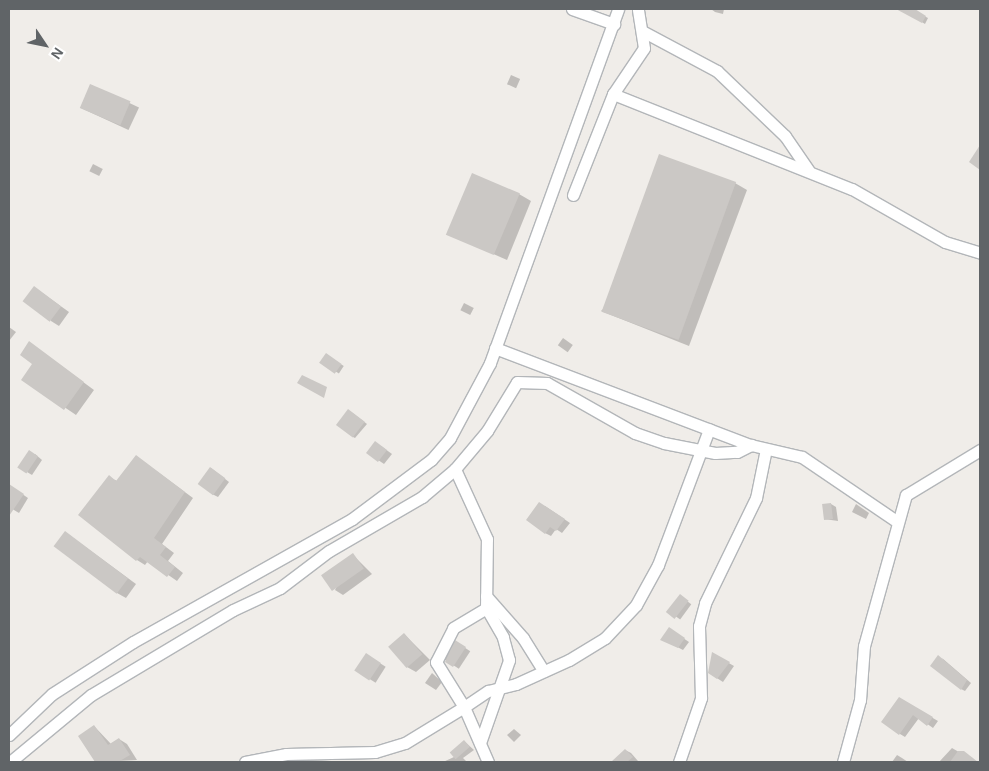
<!DOCTYPE html>
<style>
body{margin:0}
#map{position:relative;width:989px;height:771px;overflow:hidden;background:#f0ede9;font-family:Helvetica,sans-serif}
div>[style]{position:absolute}
.shadow>*{inset:0;background:#0003;transform-origin:0 0}
.building>*{inset:0;background:#cbc8c5;transform-origin:0 0}
.roads{filter:drop-shadow(1px 0 #b3b6b9) drop-shadow(-1px 0 #b3b6b9) drop-shadow(0 1px #b3b6b9) drop-shadow(0 -1px #b3b6b9)}
.minor>*{height:11px;margin:-5.5px;padding:0 5.5px;transform-origin:5.5px;border-radius:5.5px;background:#fff}
span{translate:-50% -50%;white-space:nowrap;text-align:center;line-height:1.15;-webkit-text-stroke:5px #fff;paint-order:stroke}
.frame{position:absolute;inset:0;border:10px solid #606467;pointer-events:none}
.north{position:absolute;left:20px;top:20px;width:50px;height:50px;-webkit-text-stroke:4px #fff;paint-order:stroke;rotate:124deg;font-size:14px;font-weight:700;line-height:20px;text-align:center;color:#606467}
.north::after{content:'';display:block;margin:auto;width:18px;height:22px;background:#606467;clip-path:polygon(50% 0,100% 100%,50% 72%,0 100%)}
</style>
<div id="map">
<div class="shadow">
<i style="clip-path:polygon(711px 9px,724px 9px,723px 14px,715px 12px)"></i>
<i style="clip-path:polygon(910px 9px,928px 18px,925px 24px,907px 13px)"></i>
<i style="left:511px;top:75px;width:10px;height:10px;rotate:24deg"></i>
<i style="left:91px;top:85px;width:53px;height:25px;rotate:25deg"></i>
<i style="left:93px;top:164px;width:11px;height:8px;rotate:27deg"></i>
<i style="clip-path:polygon(735px 183px,747px 190px,689px 346px,601px 311px)"></i>
<i style="clip-path:polygon(519px 194px,531px 201px,507px 260px,448px 234px)"></i>
<i style="clip-path:polygon(34px 287px,69px 312px,59px 326px,51px 321px)"></i>
<i style="left:464px;top:303px;width:11px;height:8px;rotate:27deg"></i>
<i style="clip-path:polygon(9px 327px,16px 332px,9px 341px)"></i>
<i style="left:563px;top:338px;width:12px;height:9px;rotate:35deg"></i>
<i style="clip-path:polygon(30px 343px,94px 390px,76px 415px,23px 379px,34px 363px)"></i>
<i style="left:327px;top:355px;width:20px;height:9px;rotate:33deg"></i>
<i style="clip-path:polygon(351px 412px,367px 424px,355px 438px,353px 437px)"></i>
<i style="clip-path:polygon(381px 446px,392px 454px,384px 464px,368px 453px)"></i>
<i style="clip-path:polygon(35px 454px,42px 460px,32px 475px,27px 472px)"></i>
<i style="clip-path:polygon(136px 456px,193px 498px,162px 544px,174px 553px,168px 561px,183px 573px,177px 581px,148px 561px,145px 565px,137px 560px,109px 477px,117px 481px)"></i>
<i style="clip-path:polygon(211px 468px,229px 482px,218px 497px,212px 494px)"></i>
<i style="clip-path:polygon(9px 485px,28px 498px,19px 513px,9px 507px)"></i>
<i style="clip-path:polygon(831px 504px,836px 507px,838px 521px,824px 519px)"></i>
<i style="clip-path:polygon(856px 504px,869px 513px,866px 519px,852px 512px)"></i>
<i style="clip-path:polygon(545px 506px,570px 523px,562px 533px,556px 529px,551px 536px,545px 533px)"></i>
<i style="clip-path:polygon(65px 532px,136px 584px,126px 598px,117px 593px)"></i>
<i style="clip-path:polygon(353px 555px,372px 574px,343px 595px,335px 590px)"></i>
<i style="left:680px;top:596px;width:14px;height:19px;rotate:36deg"></i>
<i style="clip-path:polygon(674px 632px,689px 642px,683px 650px,662px 639px)"></i>
<i style="clip-path:polygon(404px 634px,430px 660px,416px 672px,407px 667px)"></i>
<i style="left:456px;top:642px;width:17px;height:21px;rotate:33deg"></i>
<i style="clip-path:polygon(713px 654px,734px 666px,723px 682px,709px 673px)"></i>
<i style="left:367px;top:655px;width:22px;height:19px;rotate:32deg"></i>
<i style="clip-path:polygon(942px 658px,971px 683px,965px 691px,961px 689px)"></i>
<i style="clip-path:polygon(432px 673px,442px 682px,436px 690px,425px 683px)"></i>
<i style="clip-path:polygon(900px 699px,938px 721px,933px 728px,919px 718px,905px 737px,900px 734px)"></i>
<i style="clip-path:polygon(94px 726px,111px 744px,119px 739px,127px 744px,137px 760px,97px 762px,80px 736px)"></i>
<i style="clip-path:polygon(514px 729px,521px 735px,514px 742px,507px 735px)"></i>
<i style="clip-path:polygon(464px 741px,474px 750px,463px 758px,467px 762px,443px 762px,454px 757px)"></i>
<i style="clip-path:polygon(952px 748px,976px 762px,939px 762px)"></i>
<i style="clip-path:polygon(625px 750px,631px 753px,638px 761px,620px 762px,616px 759px)"></i>
<i style="clip-path:polygon(897px 755px,902px 758px,908px 762px,892px 762px)"></i>
</div>
<div class="building">
<i style="clip-path:polygon(896px 9px,915px 9px,926px 16px,922px 23px)"></i>
<i style="left:90px;top:84px;width:44px;height:26px;rotate:23deg"></i>
<i style="clip-path:polygon(980px 145px,980px 170px,969px 162px)"></i>
<i style="left:659px;top:154px;width:82px;height:168px;rotate:20deg"></i>
<i style="left:472px;top:173px;width:52px;height:67px;rotate:23deg"></i>
<i style="left:34px;top:286px;width:34px;height:19px;rotate:37deg"></i>
<i style="clip-path:polygon(29px 341px,84px 382px,64px 410px,21px 380px,32px 364px,20px 355px)"></i>
<i style="left:326px;top:353px;width:19px;height:12px;rotate:35deg"></i>
<i style="clip-path:polygon(302px 375px,327px 387px,324px 398px,297px 383px)"></i>
<i style="left:348px;top:409px;width:21px;height:20px;rotate:37deg"></i>
<i style="left:375px;top:441px;width:15px;height:15px;rotate:37deg"></i>
<i style="left:29px;top:450px;width:11px;height:21px;rotate:34deg"></i>
<i style="clip-path:polygon(136px 455px,185px 492px,154px 538px,166px 547px,160px 555px,175px 567px,167px 577px,140px 557px,136px 561px,78px 515px,109px 475px,116px 481px)"></i>
<i style="left:210px;top:467px;width:19px;height:21px;rotate:36deg"></i>
<i style="clip-path:polygon(9px 484px,24px 494px,9px 516px)"></i>
<i style="clip-path:polygon(539px 502px,565px 519px,556px 531px,550px 527px,545px 534px,526px 520px)"></i>
<i style="left:831px;top:503px;width:16px;height:9px;rotate:83deg"></i>
<i style="left:65px;top:531px;width:79px;height:19px;rotate:37deg"></i>
<i style="left:353px;top:553px;width:19px;height:39px;rotate:55deg"></i>
<i style="left:680px;top:594px;width:11px;height:23px;rotate:38deg"></i>
<i style="clip-path:polygon(669px 627px,685px 638px,678px 648px,660px 640px)"></i>
<i style="left:404px;top:633px;width:28px;height:21px;rotate:49deg"></i>
<i style="clip-path:polygon(455px 640px,466px 647px,453px 667px,445px 662px)"></i>
<i style="clip-path:polygon(712px 652px,730px 662px,717px 679px,708px 673px)"></i>
<i style="left:366px;top:653px;width:18px;height:21px;rotate:34deg"></i>
<i style="clip-path:polygon(938px 655px,967px 680px,961px 690px,930px 666px)"></i>
<i style="clip-path:polygon(899px 697px,933px 717px,927px 726px,913px 715px,899px 735px,881px 722px)"></i>
<i style="clip-path:polygon(94px 725px,108px 745px,119px 738px,130px 755px,118px 762px,95px 762px,78px 736px)"></i>
<i style="left:464px;top:740px;width:9px;height:19px;rotate:49deg"></i>
<i style="clip-path:polygon(625px 749px,633px 757px,627px 762px,611px 762px)"></i>
<i style="clip-path:polygon(958px 751px,964px 751px,978px 762px,950px 762px)"></i>
</div>
<div class="roads">
<div class="minor">
<i style="left:572px;top:9px;width:45px;rotate:19.7deg"></i>
<i style="left:644px;top:32px;width:83px;rotate:28.1deg"></i>
<i style="left:717px;top:71px;width:94px;rotate:43.7deg"></i>
<i style="left:785px;top:136px;width:42px;rotate:55.6deg"></i>
<i style="left:613px;top:94px;width:55px;rotate:-56deg"></i>
<i style="left:644px;top:48px;width:39px;rotate:-99deg"></i>
<i style="left:573px;top:195px;width:109px;rotate:-68.4deg"></i>
<i style="left:613px;top:94px;width:257px;rotate:21.7deg"></i>
<i style="left:852px;top:189px;width:107px;rotate:29.7deg"></i>
<i style="left:945px;top:242px;width:37px;rotate:17deg"></i>
<i style="left:495px;top:348px;width:274px;rotate:20.8deg"></i>
<i style="left:751px;top:445px;width:52px;rotate:13.2deg"></i>
<i style="left:802px;top:457px;width:114px;rotate:34.2deg"></i>
<i style="left:486px;top:596px;width:56px;rotate:48.6deg"></i>
<i style="left:523px;top:638px;width:39px;rotate:58deg"></i>
<i style="left:9px;top:735px;width:59px;rotate:-43.6deg"></i>
<i style="left:52px;top:694px;width:96px;rotate:-32.7deg"></i>
<i style="left:133px;top:642px;width:251px;rotate:-29.3deg"></i>
<i style="left:352px;top:519px;width:99px;rotate:-36.8deg"></i>
<i style="left:431px;top:460px;width:29px;rotate:-49deg"></i>
<i style="left:450px;top:438px;width:85px;rotate:-61.9deg"></i>
<i style="left:490px;top:363px;width:376px;rotate:-70.1deg"></i>
<i style="left:480px;top:743px;width:88px;rotate:-70.7deg"></i>
<i style="left:509px;top:660px;width:24px;rotate:-105deg"></i>
<i style="left:503px;top:637px;width:34px;rotate:-120deg"></i>
<i style="left:10px;top:762px;width:105px;rotate:-39.6deg"></i>
<i style="left:91px;top:695px;width:165px;rotate:-30.9deg"></i>
<i style="left:233px;top:610px;width:52px;rotate:-25.1deg"></i>
<i style="left:280px;top:588px;width:61px;rotate:-37.1deg"></i>
<i style="left:329px;top:551px;width:108px;rotate:-30.1deg"></i>
<i style="left:422px;top:497px;width:43px;rotate:-40.3deg"></i>
<i style="left:245px;top:762px;width:42px;rotate:-11deg"></i>
<i style="left:286px;top:754px;width:89px;rotate:-1.3deg"></i>
<i style="left:375px;top:752px;width:31px;rotate:-17deg"></i>
<i style="left:405px;top:743px;width:69px;rotate:-31.4deg"></i>
<i style="left:464px;top:707px;width:53px;rotate:-121.9deg"></i>
<i style="left:436px;top:662px;width:38px;rotate:-63deg"></i>
<i style="left:453px;top:628px;width:39px;rotate:-31deg"></i>
<i style="left:486px;top:608px;width:69px;rotate:-89.2deg"></i>
<i style="left:487px;top:539px;width:77px;rotate:-114.6deg"></i>
<i style="left:455px;top:469px;width:50px;rotate:-49.9deg"></i>
<i style="left:487px;top:431px;width:57px;rotate:-58.5deg"></i>
<i style="left:517px;top:382px;width:30px;rotate:2deg"></i>
<i style="left:547px;top:383px;width:101px;rotate:29.6deg"></i>
<i style="left:635px;top:433px;width:31px;rotate:19deg"></i>
<i style="left:664px;top:443px;width:52px;rotate:11.1deg"></i>
<i style="left:715px;top:453px;width:22px;rotate:-3deg"></i>
<i style="left:737px;top:452px;width:16px;rotate:-27deg"></i>
<i style="left:488px;top:762px;width:60px;rotate:-113.6deg"></i>
<i style="left:464px;top:707px;width:29px;rotate:-34deg"></i>
<i style="left:488px;top:691px;width:29px;rotate:-14deg"></i>
<i style="left:516px;top:684px;width:58px;rotate:-24.4deg"></i>
<i style="left:569px;top:660px;width:42px;rotate:-31.4deg"></i>
<i style="left:605px;top:638px;width:45px;rotate:-46.8deg"></i>
<i style="left:636px;top:605px;width:46px;rotate:-61.2deg"></i>
<i style="left:658px;top:565px;width:145px;rotate:-69.4deg"></i>
<i style="left:679px;top:762px;width:68px;rotate:-71deg"></i>
<i style="left:701px;top:698px;width:72px;rotate:-91.6deg"></i>
<i style="left:699px;top:626px;width:24px;rotate:-75deg"></i>
<i style="left:705px;top:603px;width:117px;rotate:-64.1deg"></i>
<i style="left:756px;top:498px;width:50px;rotate:-78.5deg"></i>
<i style="left:843px;top:762px;width:64px;rotate:-74.7deg"></i>
<i style="left:860px;top:700px;width:54px;rotate:-85.8deg"></i>
<i style="left:864px;top:646px;width:157px;rotate:-74.5deg"></i>
<i style="left:906px;top:495px;width:87px;rotate:-31.3deg"></i>
</div>
</div>
<div class="frame"></div>
<div class="north">N</div>
</div>
